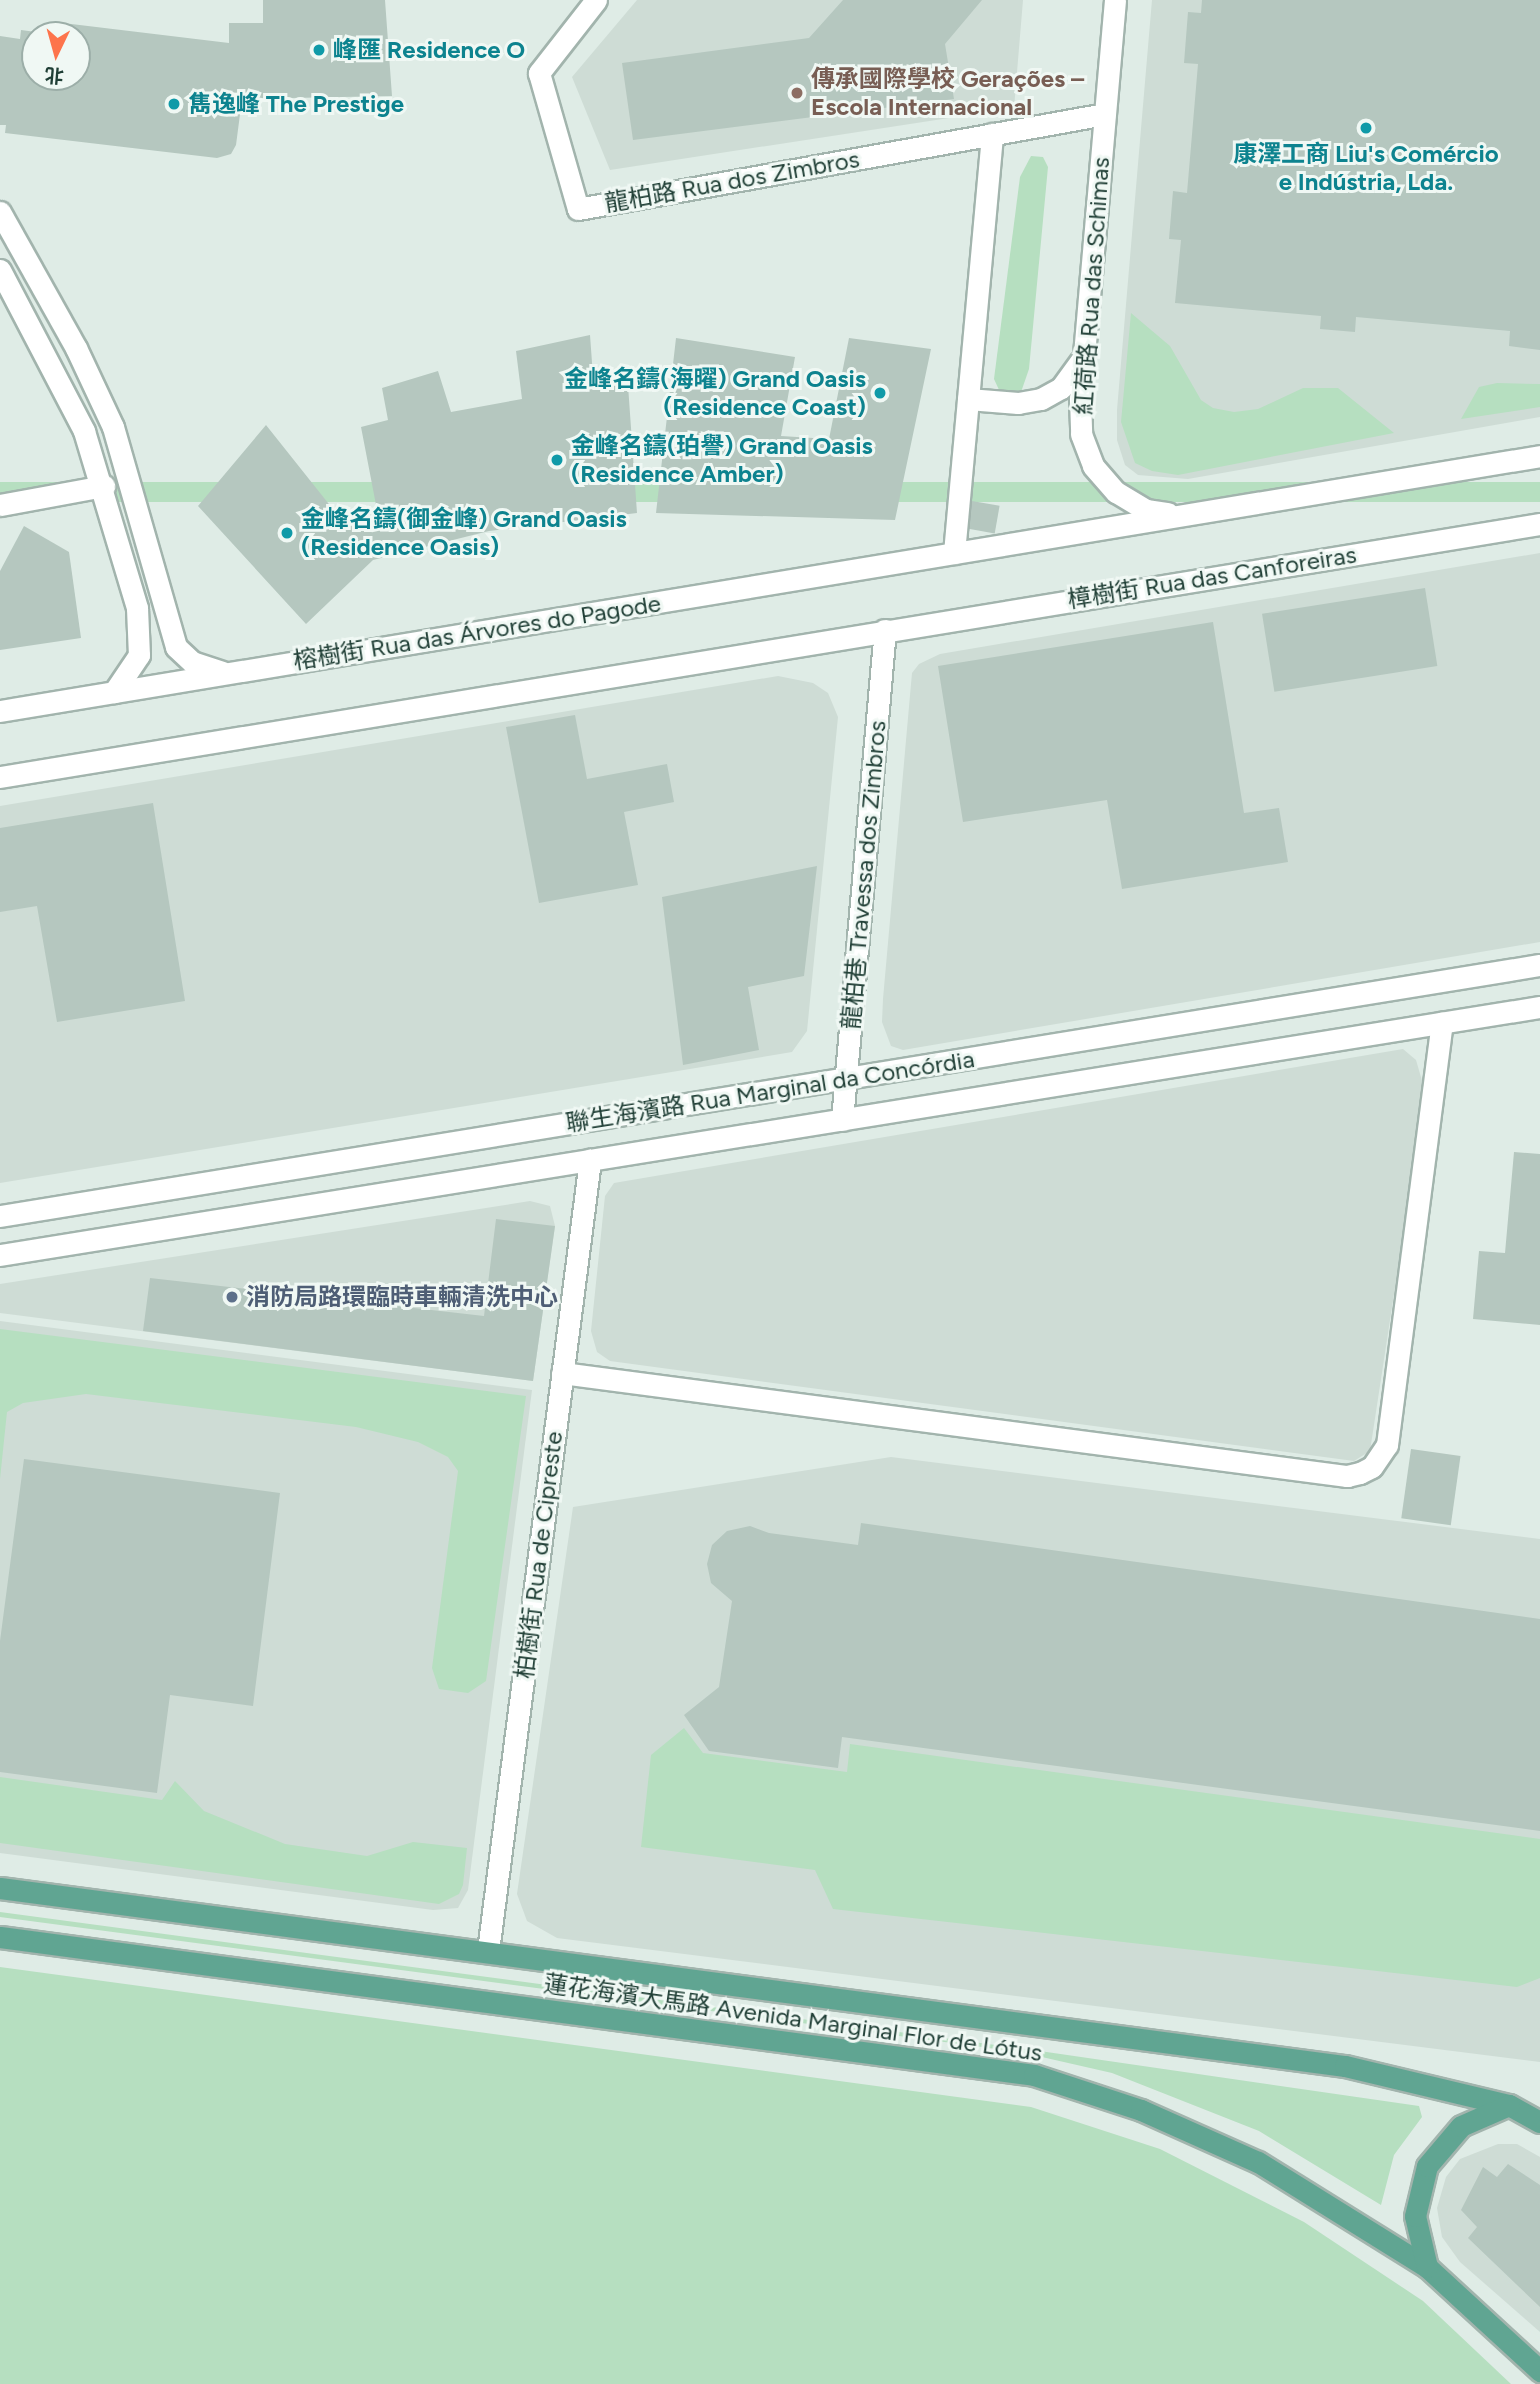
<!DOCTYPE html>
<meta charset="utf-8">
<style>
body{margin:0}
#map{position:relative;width:1540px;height:2384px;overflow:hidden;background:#dfece6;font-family:Figtree,"Noto Sans SC",sans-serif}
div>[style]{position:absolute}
.built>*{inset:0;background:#cedcd5}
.green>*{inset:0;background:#b6dfc0;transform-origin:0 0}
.building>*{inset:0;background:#b5c7bf;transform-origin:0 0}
.roads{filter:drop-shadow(2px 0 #a2b4ad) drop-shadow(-2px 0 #a2b4ad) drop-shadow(0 2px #a2b4ad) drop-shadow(0 -2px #a2b4ad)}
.street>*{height:21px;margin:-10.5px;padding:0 10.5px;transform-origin:10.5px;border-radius:10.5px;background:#fff}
.primary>*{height:21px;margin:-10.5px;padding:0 10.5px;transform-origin:10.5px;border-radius:10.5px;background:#60a592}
.dots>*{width:19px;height:19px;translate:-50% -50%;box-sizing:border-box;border:4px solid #f0f8f4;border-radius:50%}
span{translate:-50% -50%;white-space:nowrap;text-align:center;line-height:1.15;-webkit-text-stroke:6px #f0f8f4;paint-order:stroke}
.culture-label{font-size:24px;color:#0d838f;font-weight:700}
.left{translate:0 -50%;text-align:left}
.right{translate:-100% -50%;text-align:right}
.education-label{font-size:24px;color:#785e54;font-weight:700}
.street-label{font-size:24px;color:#1f3e35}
.service-label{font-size:24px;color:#4e5e75;font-weight:700}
.north{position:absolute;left:21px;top:21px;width:70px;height:70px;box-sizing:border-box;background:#f0f8f4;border:2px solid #9caea8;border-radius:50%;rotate:185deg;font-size:19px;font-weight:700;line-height:28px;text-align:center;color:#1f3e35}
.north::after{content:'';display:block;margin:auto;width:24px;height:32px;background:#fd744c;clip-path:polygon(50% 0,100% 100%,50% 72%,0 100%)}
</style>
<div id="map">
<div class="built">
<i style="clip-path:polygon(637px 0,1023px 0,1014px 108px,610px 170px,572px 77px)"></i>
<i style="clip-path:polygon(1152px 0,1540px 0,1540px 417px,1188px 479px,1138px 475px,1125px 465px,1117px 440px,1117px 410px)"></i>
<i style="clip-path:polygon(1540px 553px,1540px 942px,903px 1050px,891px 1046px,882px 1022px,883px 999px,912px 673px,919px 664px,940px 654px)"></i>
<i style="clip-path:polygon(778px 676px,813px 683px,828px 693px,838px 717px,807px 1031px,792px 1052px,0 1183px,0 806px)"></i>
<i style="clip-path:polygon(1403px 1049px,1416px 1060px,1425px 1091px,1370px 1451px,1354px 1461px,610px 1361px,597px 1352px,591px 1331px,605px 1196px,614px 1183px)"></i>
<i style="clip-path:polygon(530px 1201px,550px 1206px,555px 1226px,533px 1381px,0 1313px,0 1284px)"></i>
<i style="clip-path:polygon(0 1321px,532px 1390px,468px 1890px,458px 1908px,433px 1910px,0 1853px)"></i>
<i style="clip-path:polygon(891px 1457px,1540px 1539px,1540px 2062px,557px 1938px,527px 1921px,517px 1894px,573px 1507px)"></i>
<i style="clip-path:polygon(1498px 2144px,1517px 2144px,1540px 2157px,1540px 2332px,1460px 2262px,1442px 2237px,1437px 2208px,1446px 2177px,1460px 2159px)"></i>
</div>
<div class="green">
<i style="clip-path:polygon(1031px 156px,1043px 157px,1048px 167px,1029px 369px,1020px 395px,1000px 392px,994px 379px,1020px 177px)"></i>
<i style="clip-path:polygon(1131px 313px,1170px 346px,1201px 400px,1213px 408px,1234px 412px,1258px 409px,1303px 388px,1338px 388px,1394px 433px,1178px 475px,1152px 471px,1135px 463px,1121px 422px)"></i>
<i style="clip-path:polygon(1497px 383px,1540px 384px,1540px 407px,1461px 419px,1479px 387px)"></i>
<i style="left:1540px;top:482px;width:20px;height:1561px;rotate:90deg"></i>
<i style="clip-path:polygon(0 1329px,526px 1396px,486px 1681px,468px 1693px,439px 1689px,432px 1668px,458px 1471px,448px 1457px,418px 1442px,356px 1427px,86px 1394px,23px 1403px,7px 1412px,0 1479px)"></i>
<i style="clip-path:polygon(684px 1728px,703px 1753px,847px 1772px,850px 1744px,1540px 1839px,1540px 1978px,1517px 1987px,833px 1909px,815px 1870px,641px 1847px,651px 1755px)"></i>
<i style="clip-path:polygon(0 1777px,162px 1800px,175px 1781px,204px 1811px,285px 1844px,367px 1856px,413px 1842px,467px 1848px,463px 1885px,459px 1894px,439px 1904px,0 1843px)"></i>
<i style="clip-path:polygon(0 1912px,1026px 2049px,1419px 2106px,1422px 2117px,1394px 2155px,1381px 2205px,1259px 2131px,1112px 2073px,1020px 2052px,0 1917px)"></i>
<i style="clip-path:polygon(0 1967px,1031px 2107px,1160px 2149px,1304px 2222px,1423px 2301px,1511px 2384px,0 2384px)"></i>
</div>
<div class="building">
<i style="clip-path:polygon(263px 0,385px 0,392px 96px,242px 99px,236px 145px,231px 154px,217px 158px,5px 133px,6px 125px,0 125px,0 36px,20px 39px,21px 30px,58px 35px,35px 35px,35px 77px,77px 77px,77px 35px,61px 35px,63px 23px,229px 43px,229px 23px,263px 23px)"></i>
<i style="clip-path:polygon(843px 0,982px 0,945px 44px,954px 99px,633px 140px,622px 63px,809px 38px)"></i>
<i style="clip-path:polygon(1202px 0,1540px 0,1540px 350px,1509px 346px,1510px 331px,1356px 317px,1355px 332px,1320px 329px,1321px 316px,1175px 303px,1181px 240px,1169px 239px,1173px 191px,1187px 193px,1198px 64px,1184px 63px,1188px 12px,1201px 13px)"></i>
<i style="clip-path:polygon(590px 335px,593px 376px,627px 371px,637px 513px,489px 531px,373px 560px,306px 624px,198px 506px,266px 425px,336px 513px,377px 510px,361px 427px,388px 420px,382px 388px,438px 371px,451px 412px,522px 399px,516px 351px)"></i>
<i style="clip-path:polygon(676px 338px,795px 357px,781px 436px,829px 439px,849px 338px,931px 349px,895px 520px,656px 513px)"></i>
<i style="left:972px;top:501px;width:28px;height:28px;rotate:10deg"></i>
<i style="clip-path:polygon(24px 526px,69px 552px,81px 638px,0 650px,0 571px)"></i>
<i style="left:1425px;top:588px;width:79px;height:165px;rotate:81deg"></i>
<i style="clip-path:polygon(1213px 622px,1244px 813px,1279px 808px,1288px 862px,1122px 889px,1107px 800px,963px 822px,938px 666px)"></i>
<i style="clip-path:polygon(575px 715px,587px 779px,667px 764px,674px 802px,624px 812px,638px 885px,539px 903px,506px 727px)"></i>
<i style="clip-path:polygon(153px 803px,185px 1001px,57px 1022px,37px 906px,0 912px,0 828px)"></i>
<i style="clip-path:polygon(817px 866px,804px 976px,748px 987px,759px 1050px,683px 1065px,662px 897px)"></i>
<i style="clip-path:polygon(1514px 1152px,1540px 1154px,1540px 1325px,1473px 1319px,1479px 1251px,1505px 1253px)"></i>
<i style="clip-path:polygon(496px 1219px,555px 1226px,533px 1381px,143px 1331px,150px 1278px,484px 1316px)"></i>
<i style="left:1411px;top:1449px;width:50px;height:70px;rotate:8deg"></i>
<i style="clip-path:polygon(24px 1459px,280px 1493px,253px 1706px,170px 1695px,157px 1793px,0 1772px,0 1641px)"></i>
<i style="clip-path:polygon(861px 1523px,1540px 1619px,1540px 1831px,842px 1737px,838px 1768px,709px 1751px,684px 1715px,719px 1687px,732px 1601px,711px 1583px,707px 1564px,712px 1545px,727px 1531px,750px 1526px,769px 1533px,858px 1545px)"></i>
<i style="clip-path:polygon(1508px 2164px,1540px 2185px,1540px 2307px,1468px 2238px,1477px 2227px,1461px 2210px,1483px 2167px,1497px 2177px)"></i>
</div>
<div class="roads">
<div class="street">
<i style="left:596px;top:0;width:93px;rotate:128deg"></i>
<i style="left:539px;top:73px;width:141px;rotate:74deg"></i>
<i style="left:578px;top:209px;width:535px;rotate:-10.22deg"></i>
<i style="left:1115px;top:0;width:401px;rotate:95deg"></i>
<i style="left:1080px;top:399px;width:35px;rotate:88deg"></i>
<i style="left:1081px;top:434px;width:34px;rotate:69deg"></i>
<i style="left:1093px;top:466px;width:35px;rotate:49deg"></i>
<i style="left:1116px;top:492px;width:35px;rotate:31deg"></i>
<i style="left:1146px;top:510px;width:22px;rotate:8deg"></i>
<i style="left:0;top:212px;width:156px;rotate:60.8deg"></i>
<i style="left:76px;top:348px;width:87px;rotate:64.9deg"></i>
<i style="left:113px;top:427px;width:229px;rotate:74deg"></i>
<i style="left:176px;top:647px;width:22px;rotate:43deg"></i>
<i style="left:192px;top:662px;width:32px;rotate:18deg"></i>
<i style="left:0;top:270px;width:182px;rotate:62.4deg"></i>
<i style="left:84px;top:431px;width:185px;rotate:73.3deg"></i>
<i style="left:137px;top:608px;width:47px;rotate:87.6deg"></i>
<i style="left:139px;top:655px;width:45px;rotate:124deg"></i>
<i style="left:968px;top:399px;width:50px;rotate:4.6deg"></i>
<i style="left:1018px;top:403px;width:23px;rotate:-10deg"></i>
<i style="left:1041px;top:399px;width:23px;rotate:-29deg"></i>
<i style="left:1061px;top:388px;width:34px;rotate:-54deg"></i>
<i style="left:0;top:505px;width:106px;rotate:-10.4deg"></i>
<i style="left:954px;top:553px;width:421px;rotate:-84.8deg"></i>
<i style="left:0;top:711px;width:1561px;rotate:-9.4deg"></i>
<i style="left:0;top:777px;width:1561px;rotate:-9.33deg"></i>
<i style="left:842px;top:1120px;width:492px;rotate:-85deg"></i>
<i style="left:0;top:1216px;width:1560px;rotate:-9.26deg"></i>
<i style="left:0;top:1255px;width:1560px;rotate:-9.15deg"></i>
<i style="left:562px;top:1373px;width:792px;rotate:7.48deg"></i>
<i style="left:1347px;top:1476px;width:13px;rotate:-13deg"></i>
<i style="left:1360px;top:1473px;width:13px;rotate:-27deg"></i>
<i style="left:1372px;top:1467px;width:27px;rotate:-56deg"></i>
<i style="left:1387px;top:1445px;width:426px;rotate:-82.6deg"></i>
<i style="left:488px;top:1951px;width:798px;rotate:-82.65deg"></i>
</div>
<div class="primary">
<i style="left:0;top:1888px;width:1357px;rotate:7.54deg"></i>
<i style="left:1345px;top:2066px;width:169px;rotate:13.4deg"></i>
<i style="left:1509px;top:2105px;width:35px;rotate:29deg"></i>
<i style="left:0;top:1937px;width:1043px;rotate:7.6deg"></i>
<i style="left:1034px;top:2075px;width:113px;rotate:18.1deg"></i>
<i style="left:1141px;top:2110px;width:128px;rotate:24deg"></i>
<i style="left:1258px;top:2162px;width:199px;rotate:31.9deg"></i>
<i style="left:1427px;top:2267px;width:154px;rotate:42.6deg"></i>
<i style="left:1427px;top:2267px;width:52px;rotate:-103.2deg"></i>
<i style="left:1415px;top:2216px;width:51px;rotate:-76.5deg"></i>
<i style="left:1427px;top:2166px;width:52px;rotate:-49.6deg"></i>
<i style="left:1461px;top:2126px;width:52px;rotate:-23.6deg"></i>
</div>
</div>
<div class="dots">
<i style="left:319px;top:50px;background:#0f9aa8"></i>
<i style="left:797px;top:93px;background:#8d6e63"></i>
<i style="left:174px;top:104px;background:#0f9aa8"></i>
<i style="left:1366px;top:128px;background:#0f9aa8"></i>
<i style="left:880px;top:393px;background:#0f9aa8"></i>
<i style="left:557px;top:460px;background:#0f9aa8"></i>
<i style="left:287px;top:533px;background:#0f9aa8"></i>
<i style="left:232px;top:1297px;background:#5c6f8a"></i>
</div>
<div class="culture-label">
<span class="left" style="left:333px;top:50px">峰匯 Residence O</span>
<span class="left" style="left:188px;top:104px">雋逸峰 The Prestige</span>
<span style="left:1366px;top:168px">康澤工商 Liu's Comércio<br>e Indústria, Lda.</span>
<span class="right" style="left:866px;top:393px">金峰名鑄(海曜) Grand Oasis<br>(Residence Coast)</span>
<span class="left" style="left:571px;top:460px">金峰名鑄(珀譽) Grand Oasis<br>(Residence Amber)</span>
<span class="left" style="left:301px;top:533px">金峰名鑄(御金峰) Grand Oasis<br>(Residence Oasis)</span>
</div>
<div class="education-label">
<span class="left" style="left:811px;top:93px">傳承國際學校 Gerações –<br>Escola Internacional</span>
</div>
<div class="street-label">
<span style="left:732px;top:181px;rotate:-10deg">龍柏路 Rua dos Zimbros</span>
<span style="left:1092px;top:286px;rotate:-86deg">紅荷路 Rua das Schimas</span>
<span style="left:1212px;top:577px;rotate:-9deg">樟樹街 Rua das Canforeiras</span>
<span style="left:477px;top:632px;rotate:-9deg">榕樹街 Rua das Árvores do Pagode</span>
<span style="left:864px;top:875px;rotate:-85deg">龍柏巷 Travessa dos Zimbros</span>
<span style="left:770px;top:1091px;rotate:-9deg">聯生海濱路 Rua Marginal da Concórdia</span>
<span style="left:539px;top:1555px;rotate:-83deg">柏樹街 Rua de Cipreste</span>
<span style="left:793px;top:2018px;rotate:8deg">蓮花海濱大馬路 Avenida Marginal Flor de Lótus</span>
</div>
<div class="service-label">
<span class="left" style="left:246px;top:1297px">消防局路環臨時車輛清洗中心</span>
</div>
<div class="north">北</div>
</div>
